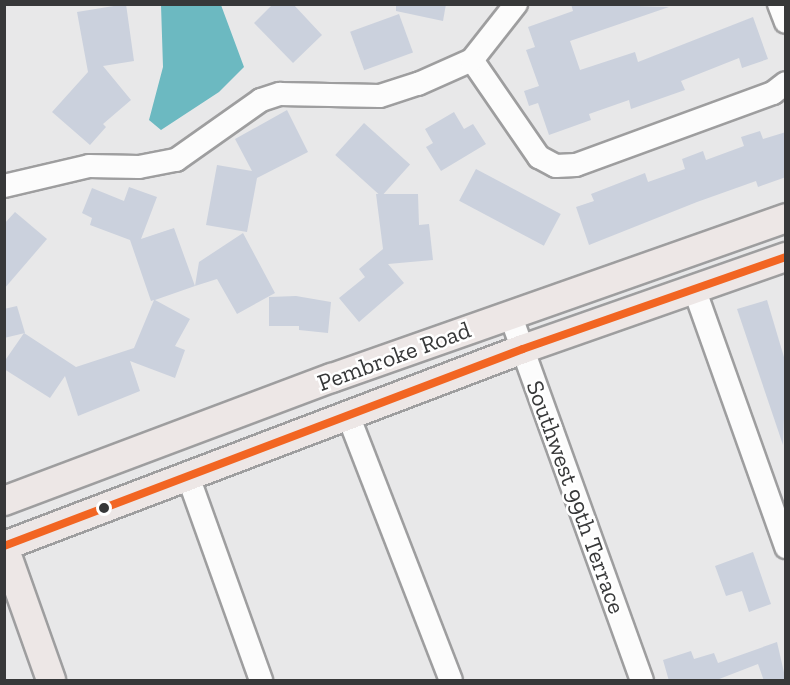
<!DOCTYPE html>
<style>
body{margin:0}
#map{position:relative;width:790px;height:685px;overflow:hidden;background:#e8e8e9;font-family:"Zilla Slab",serif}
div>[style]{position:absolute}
.water>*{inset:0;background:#6cb9c1}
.building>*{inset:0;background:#cbd1dd;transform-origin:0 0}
.roads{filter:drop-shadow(2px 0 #9e9e9f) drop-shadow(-2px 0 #9e9e9f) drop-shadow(0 2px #9e9e9f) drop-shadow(0 -2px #9e9e9f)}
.minor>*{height:22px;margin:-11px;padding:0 11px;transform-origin:11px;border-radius:11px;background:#fcfcfc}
.major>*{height:28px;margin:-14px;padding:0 14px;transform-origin:14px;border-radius:14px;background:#ede7e6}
.bus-1>*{height:8px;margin:-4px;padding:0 4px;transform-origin:4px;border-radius:4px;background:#f26522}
.dots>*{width:16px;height:16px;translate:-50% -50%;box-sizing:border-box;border:3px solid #fff;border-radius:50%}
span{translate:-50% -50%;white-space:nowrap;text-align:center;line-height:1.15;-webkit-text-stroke:5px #fff;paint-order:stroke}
.street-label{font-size:24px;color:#373839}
.frame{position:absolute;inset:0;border:6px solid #373839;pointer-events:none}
</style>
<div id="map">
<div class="water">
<i style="clip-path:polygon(161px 5px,221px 5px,244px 67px,219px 92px,161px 130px,149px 120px,163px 67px)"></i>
</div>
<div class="building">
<i style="clip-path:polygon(126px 4px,134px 61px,103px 66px,131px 100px,103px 124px,106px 127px,90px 145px,52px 112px,88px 72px,77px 12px)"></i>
<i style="clip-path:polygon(273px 4px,293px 4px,322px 35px,293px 63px,254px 23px)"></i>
<i style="clip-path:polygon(396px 4px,446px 4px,443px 21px,396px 11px)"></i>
<i style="clip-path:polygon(571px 4px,669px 7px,570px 41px,580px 70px,635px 52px,638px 62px,753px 17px,768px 59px,742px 68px,739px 58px,681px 81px,685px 90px,631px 109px,629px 100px,589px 114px,591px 120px,549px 135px,538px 103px,529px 106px,524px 91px,539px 86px,526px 50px,535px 47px,528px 27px,573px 11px)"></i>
<i style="left:399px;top:14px;width:41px;height:52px;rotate:70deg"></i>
<i style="clip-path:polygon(287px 110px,308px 152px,257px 178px,247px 232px,206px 225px,217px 165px,252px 171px,235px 139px)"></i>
<i style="clip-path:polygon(454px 112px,464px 129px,473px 124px,486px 144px,441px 171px,426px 147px,433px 143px,425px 129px)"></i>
<i style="left:364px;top:123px;width:62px;height:43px;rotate:42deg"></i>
<i style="clip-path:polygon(760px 131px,763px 139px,786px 132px,786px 177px,758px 187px,756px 181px,697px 202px,589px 245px,576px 207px,594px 201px,591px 194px,645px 173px,648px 182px,685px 169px,682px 159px,703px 151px,706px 160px,744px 146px,741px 137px)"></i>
<i style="left:476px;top:169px;width:96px;height:36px;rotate:28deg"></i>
<i style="clip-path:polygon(129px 187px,157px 197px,141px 239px,174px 228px,195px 286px,155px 300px,190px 319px,175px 346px,185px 350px,175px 378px,130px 361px,140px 391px,78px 416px,65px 376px,50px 398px,4px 369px,4px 362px,24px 333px,76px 367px,134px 348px,154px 300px,151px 301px,130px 240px,90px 225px,92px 218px,82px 213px,92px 188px,124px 201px)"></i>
<i style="clip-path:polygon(376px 194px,418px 194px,419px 225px,429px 224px,433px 260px,388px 264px,404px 283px,359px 322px,339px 298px,365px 277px,359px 269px,383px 249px)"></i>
<i style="clip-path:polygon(15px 212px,47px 239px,4px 289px,4px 224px)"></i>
<i style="clip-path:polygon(243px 233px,275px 293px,237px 314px,217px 279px,195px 286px,199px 262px)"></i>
<i style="clip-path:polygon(296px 296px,331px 302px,328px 333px,299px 330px,299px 326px,269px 326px,269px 297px)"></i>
<i style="clip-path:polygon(767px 300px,786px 364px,783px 445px,737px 309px)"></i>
<i style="clip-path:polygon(17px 306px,25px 333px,4px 338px,4px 309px)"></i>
<i style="clip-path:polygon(753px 552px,771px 604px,749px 612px,742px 591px,726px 596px,715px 566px)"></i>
<i style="clip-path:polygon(777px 642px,786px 681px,764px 681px,758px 664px,714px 681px,669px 681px,663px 660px,691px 651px,694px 659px,714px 653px,718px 663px)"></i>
</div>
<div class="roads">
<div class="minor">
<i style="left:779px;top:4px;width:19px;rotate:69deg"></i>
<i style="left:472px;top:60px;width:118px;rotate:55.4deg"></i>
<i style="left:539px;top:157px;width:19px;rotate:28deg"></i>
<i style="left:556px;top:166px;width:20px;rotate:-3deg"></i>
<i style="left:576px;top:165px;width:210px;rotate:-20.1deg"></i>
<i style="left:773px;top:93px;width:16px;rotate:-38deg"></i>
<i style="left:4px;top:186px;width:87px;rotate:-13.2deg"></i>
<i style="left:89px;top:166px;width:50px;rotate:1.1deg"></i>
<i style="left:139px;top:167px;width:38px;rotate:-11deg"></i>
<i style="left:176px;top:160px;width:104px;rotate:-35.2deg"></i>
<i style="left:261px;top:100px;width:20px;rotate:-18deg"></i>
<i style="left:280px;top:94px;width:100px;rotate:1.1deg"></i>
<i style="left:380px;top:96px;width:40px;rotate:-18deg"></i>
<i style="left:418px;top:84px;width:59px;rotate:-24deg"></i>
<i style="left:472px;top:60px;width:71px;rotate:-51.8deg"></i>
<i style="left:695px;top:291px;width:272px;rotate:70.4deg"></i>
<i style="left:510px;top:314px;width:389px;rotate:70.2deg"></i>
<i style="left:348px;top:415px;width:284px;rotate:68.8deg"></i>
<i style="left:189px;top:479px;width:214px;rotate:70.3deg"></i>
</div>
<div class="major">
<i style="left:4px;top:501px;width:350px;rotate:-20.6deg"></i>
<i style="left:332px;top:378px;width:481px;rotate:-19.4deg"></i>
<i style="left:4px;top:546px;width:555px;rotate:-20.79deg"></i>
<i style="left:523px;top:349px;width:279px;rotate:-19.3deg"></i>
<i style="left:4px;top:547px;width:141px;rotate:70.5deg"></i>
</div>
</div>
<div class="bus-1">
<i style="left:4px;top:546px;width:555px;rotate:-20.79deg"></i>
<i style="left:523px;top:349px;width:279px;rotate:-19.3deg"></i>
</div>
<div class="dots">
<i style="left:104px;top:508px;background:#373839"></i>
</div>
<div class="street-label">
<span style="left:394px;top:356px;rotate:-20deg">Pembroke Road</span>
<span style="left:576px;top:497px;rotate:70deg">Southwest 99th Terrace</span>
</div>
<div class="frame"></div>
</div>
